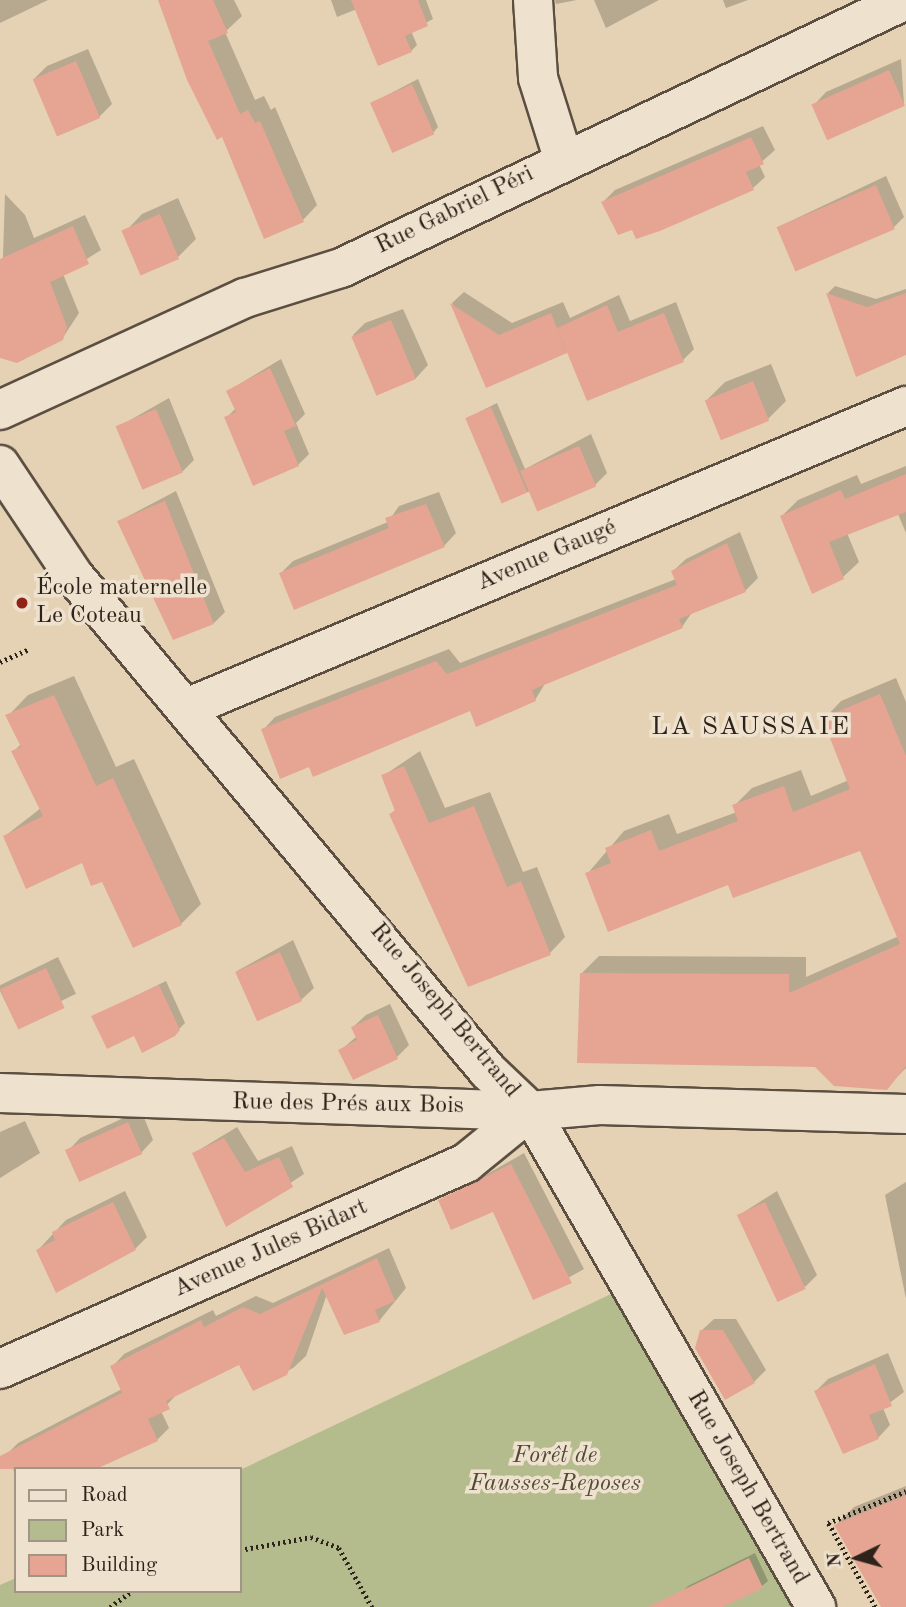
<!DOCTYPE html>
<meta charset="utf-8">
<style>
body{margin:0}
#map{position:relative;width:906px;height:1607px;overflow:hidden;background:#e5d2b4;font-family:"Old Standard TT",serif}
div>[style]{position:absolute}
.green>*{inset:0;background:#b4bc8e}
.shadow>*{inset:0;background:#0003;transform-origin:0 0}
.building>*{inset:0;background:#e6a593;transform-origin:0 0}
.path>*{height:4.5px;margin-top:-2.25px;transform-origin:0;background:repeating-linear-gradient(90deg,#2e231b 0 2px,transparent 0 5.5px)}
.roads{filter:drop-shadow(2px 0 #5c4f41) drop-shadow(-2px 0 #5c4f41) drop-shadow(0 2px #5c4f41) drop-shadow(0 -2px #5c4f41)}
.minor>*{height:38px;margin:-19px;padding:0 19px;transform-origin:19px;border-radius:19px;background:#eee2ce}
.dots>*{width:19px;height:19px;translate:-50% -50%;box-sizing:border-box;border:4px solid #eee2ce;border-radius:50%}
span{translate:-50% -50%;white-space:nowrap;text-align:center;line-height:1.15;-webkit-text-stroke:7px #eee2ce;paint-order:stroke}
.street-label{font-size:24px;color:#2e231b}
.poi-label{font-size:24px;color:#2e231b}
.left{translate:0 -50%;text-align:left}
.park-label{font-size:24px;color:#504938;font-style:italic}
.neighbourhood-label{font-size:26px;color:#2e231b;letter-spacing:2px}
.legend{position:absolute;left:14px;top:1467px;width:228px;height:126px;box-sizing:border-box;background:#eee2ce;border:2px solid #a19686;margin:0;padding:9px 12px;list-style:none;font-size:21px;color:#2e231b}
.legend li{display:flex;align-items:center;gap:14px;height:35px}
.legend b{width:35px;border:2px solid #a19686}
.north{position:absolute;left:822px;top:1523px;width:70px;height:70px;-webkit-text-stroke:5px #eee2ce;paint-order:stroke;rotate:265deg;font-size:19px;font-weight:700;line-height:28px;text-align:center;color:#2e231b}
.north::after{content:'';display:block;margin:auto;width:24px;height:32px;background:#2e231b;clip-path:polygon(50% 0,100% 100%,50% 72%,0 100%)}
</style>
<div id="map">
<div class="green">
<i style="clip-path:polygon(611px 1294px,796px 1607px,0 1607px,0 1585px,16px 1578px,16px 1591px,240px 1591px,240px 1470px)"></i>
</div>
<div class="shadow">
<i style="clip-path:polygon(0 0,48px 0,0 23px)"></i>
<i style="clip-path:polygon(159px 0,234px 0,242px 16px,225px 32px,255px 100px,264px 96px,271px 110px,275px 107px,317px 205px,303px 220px,223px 135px)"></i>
<i style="clip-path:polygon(331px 0,426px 0,433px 19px,411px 31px,417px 45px,411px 51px,357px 9px,337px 17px)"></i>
<i style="clip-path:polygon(555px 0,577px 0,556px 4px)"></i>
<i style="clip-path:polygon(594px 0,659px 0,606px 28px)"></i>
<i style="clip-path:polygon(723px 0,748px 0,726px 8px)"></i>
<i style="clip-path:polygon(88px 49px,112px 104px,99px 117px,34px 79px,47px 66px)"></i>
<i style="clip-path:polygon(901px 59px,904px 104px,814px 105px,826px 92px)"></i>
<i style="clip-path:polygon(418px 79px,438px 127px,433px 133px,372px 103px)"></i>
<i style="clip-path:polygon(763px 126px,775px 150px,759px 164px,765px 177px,753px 188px,633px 228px,603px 202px,615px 190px)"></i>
<i style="clip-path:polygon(886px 176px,904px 217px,894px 227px,778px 227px)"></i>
<i style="clip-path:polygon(5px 194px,25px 215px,34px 238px,85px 215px,101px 250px,63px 274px,79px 313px,62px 339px,0 349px)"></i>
<i style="clip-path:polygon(178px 198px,196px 239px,178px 257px,142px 274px,124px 233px,142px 214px)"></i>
<i style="clip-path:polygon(835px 286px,876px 299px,906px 289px,906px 353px,857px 374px,828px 293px)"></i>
<i style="clip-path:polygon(464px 292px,512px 323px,563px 302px,570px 318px,619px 295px,630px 321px,676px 302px,694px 349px,683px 360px,568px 351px,487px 385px,452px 303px)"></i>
<i style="clip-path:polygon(403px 309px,428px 365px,416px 378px,378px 392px,353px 335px,365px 323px)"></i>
<i style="clip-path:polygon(281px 359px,305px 414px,296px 423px,309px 454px,298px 465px,226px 418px,236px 408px,228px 391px)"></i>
<i style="clip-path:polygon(771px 364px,786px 401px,768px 419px,707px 400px,725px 382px)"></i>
<i style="clip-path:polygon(169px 398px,194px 460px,182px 472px,118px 427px)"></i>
<i style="clip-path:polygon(497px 403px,525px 469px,591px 434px,607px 473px,595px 485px,526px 492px,467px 418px)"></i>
<i style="clip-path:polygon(906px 466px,906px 533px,898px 514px,847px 533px,859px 562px,843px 577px,782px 516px,798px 500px,857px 475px,861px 484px)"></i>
<i style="clip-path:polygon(176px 491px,225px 612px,214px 623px,119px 521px)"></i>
<i style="clip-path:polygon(439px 492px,456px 533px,444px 546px,281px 573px,293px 561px,388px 522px,399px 506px)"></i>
<i style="clip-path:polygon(740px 532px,758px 578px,745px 591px,693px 611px,682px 627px,546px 682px,535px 700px,471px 709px,309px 765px,263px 730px,275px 717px,449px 649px,460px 663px,676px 579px,673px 571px,686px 559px)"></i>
<i style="clip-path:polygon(74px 676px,116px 767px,134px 759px,201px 904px,181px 924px,83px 861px,5px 836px,41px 808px,14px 751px,21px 744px,8px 716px,28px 695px)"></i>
<i style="clip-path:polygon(896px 678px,906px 702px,906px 1068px,886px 1088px,581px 974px,599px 956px,806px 957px,806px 977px,899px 936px,861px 849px,729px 882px,588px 873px,624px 831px,669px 814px,677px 834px,737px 812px,735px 805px,752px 788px,801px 770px,811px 796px,849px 780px,824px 719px,841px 701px)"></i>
<i style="clip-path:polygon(420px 751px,445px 808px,490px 792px,523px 872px,537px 867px,565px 937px,550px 953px,391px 814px,396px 809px,383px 776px)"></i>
<i style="clip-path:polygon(293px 940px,314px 988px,301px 1000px,237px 971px)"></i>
<i style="left:58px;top:957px;width:41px;height:67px;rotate:64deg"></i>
<i style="clip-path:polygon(166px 981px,185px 1023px,179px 1029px,135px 1034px,93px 1017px)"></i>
<i style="clip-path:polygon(390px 1004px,409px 1045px,397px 1057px,340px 1051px,357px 1036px,353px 1027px,366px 1015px)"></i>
<i style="clip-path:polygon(141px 1110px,153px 1140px,141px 1153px,68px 1151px,80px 1138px)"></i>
<i style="clip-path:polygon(25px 1121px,40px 1153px,0 1178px,0 1132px)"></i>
<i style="clip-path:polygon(237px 1127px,258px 1161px,292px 1146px,304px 1174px,227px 1225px,194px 1153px)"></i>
<i style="clip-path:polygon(524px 1153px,584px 1269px,534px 1297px,494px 1210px,440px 1201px)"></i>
<i style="clip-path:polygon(906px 1182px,906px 1299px,885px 1195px)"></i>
<i style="clip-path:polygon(125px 1191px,147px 1237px,135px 1249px,38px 1250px,66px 1220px)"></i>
<i style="clip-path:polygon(777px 1191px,817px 1275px,805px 1287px,739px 1215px)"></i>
<i style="clip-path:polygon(389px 1248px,406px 1288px,379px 1321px,327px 1294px,306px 1356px,293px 1368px,254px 1388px,240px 1362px,179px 1392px,161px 1411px,169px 1428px,157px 1440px,16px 1469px,16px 1475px,6px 1455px,18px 1443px,122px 1389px,113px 1366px,124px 1354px,213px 1310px,216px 1316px,256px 1296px,273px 1303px)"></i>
<i style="clip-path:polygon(714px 1319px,736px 1319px,766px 1370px,754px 1382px,701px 1331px)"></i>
<i style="clip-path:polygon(888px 1353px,904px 1392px,883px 1408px,890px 1425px,878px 1438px,816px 1391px,828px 1379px)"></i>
<i style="clip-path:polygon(906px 1486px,906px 1607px,883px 1607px,836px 1525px,854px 1507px)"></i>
<i style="clip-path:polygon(755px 1553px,768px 1581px,762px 1586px,719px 1607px,690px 1607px,682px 1592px,688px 1586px)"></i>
</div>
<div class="building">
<i style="clip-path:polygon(158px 0,213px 0,228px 33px,208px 41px,240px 114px,248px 110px,255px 123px,260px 121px,304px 222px,264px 239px,222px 137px,217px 140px,187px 80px)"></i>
<i style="clip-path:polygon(351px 0,418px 0,428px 26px,405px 36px,412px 52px,378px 66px)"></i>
<i style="left:76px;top:61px;width:62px;height:47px;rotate:67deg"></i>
<i style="left:889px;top:70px;width:39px;height:85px;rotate:66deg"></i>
<i style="left:412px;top:84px;width:55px;height:46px;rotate:66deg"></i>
<i style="clip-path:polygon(751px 137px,764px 164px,746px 172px,754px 190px,660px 231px,636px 239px,632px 230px,618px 235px,601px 202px)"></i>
<i style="left:876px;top:185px;width:48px;height:108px;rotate:67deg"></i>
<i style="left:160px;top:214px;width:49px;height:42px;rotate:67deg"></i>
<i style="clip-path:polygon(73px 226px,89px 264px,50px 282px,67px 327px,63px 340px,17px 363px,0 358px,0 259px)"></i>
<i style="clip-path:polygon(826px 293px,867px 307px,906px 293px,906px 355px,856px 377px)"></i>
<i style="clip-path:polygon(450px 303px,499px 335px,551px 313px,567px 353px,486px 388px)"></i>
<i style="clip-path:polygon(607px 305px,618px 332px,664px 313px,684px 362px,587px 401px,557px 328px)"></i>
<i style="left:391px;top:320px;width:64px;height:43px;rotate:67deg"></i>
<i style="clip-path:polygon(270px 368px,296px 426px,284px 431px,299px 466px,253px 486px,224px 417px,236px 412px,226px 391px)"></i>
<i style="left:753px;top:381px;width:43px;height:52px;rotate:68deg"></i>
<i style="left:491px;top:407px;width:93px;height:28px;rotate:67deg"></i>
<i style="left:156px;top:409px;width:69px;height:44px;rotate:67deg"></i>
<i style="left:579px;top:446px;width:44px;height:64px;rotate:67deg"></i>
<i style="clip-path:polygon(906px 474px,906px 512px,829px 542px,844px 579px,812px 594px,780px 516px,841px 490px,845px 499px)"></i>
<i style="clip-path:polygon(165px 501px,214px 624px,173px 640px,117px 521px)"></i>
<i style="clip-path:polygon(426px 504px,445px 547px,294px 610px,279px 573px,389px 528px,385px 518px)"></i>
<i style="clip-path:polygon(727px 543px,746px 592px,679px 619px,683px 628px,532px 690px,536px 701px,476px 727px,470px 711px,313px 777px,309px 767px,280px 779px,261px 729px,436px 661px,447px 674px,677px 585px,671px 571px)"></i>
<i style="clip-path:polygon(880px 694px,906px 756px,906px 1066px,887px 1090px,834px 1086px,815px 1067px,577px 1063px,580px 973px,789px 974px,789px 993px,900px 944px,860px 851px,733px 898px,728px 885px,608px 932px,585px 873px,611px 863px,605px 848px,651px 830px,659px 851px,738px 821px,732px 805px,784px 786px,793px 812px,850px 789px,822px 718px)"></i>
<i style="clip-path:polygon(54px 695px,96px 786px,113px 778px,182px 925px,133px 948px,102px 882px,91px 886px,82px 863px,26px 889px,3px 836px,43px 816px,11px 751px,21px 747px,5px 715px)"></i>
<i style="clip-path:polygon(404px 766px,429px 823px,474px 806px,507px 887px,521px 881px,551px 955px,468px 987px,389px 814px,395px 811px,381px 775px)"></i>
<i style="left:280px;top:952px;width:54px;height:49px;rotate:66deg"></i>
<i style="left:46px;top:968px;width:44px;height:51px;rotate:65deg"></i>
<i style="clip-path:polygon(159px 985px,180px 1030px,175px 1036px,142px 1053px,134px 1036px,107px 1049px,91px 1016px)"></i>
<i style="clip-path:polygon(378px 1015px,398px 1059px,353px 1080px,338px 1050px,357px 1040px,351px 1027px)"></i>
<i style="left:128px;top:1122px;width:35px;height:69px;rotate:66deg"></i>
<i style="clip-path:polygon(224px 1138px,245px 1172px,279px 1157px,293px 1187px,226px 1227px,192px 1153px)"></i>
<i style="clip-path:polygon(511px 1164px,572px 1283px,533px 1300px,493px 1212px,451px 1230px,438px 1200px)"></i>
<i style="clip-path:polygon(113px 1202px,136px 1250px,56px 1293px,36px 1250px,55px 1240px,52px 1232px)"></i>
<i style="left:765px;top:1202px;width:96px;height:31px;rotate:65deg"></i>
<i style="clip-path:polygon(377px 1258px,395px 1301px,375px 1310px,380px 1322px,344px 1335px,322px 1288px,287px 1375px,253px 1391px,239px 1365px,166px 1401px,170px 1409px,148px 1419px,158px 1441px,96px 1469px,0 1469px,0 1456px,122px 1393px,110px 1366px,201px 1320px,204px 1327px,243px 1307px,260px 1314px)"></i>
<i style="clip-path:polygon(700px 1330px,723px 1330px,755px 1383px,725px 1400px,695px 1348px)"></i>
<i style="clip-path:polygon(875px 1364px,892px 1406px,869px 1415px,879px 1439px,843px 1454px,814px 1391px)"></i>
<i style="clip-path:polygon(906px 1495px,906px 1607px,881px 1607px,834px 1525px)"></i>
<i style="clip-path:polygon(749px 1558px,763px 1588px,723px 1607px,648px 1607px)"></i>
</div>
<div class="path">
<i style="left:0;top:662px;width:32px;rotate:-24deg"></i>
<i style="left:240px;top:1550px;width:72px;rotate:-10.4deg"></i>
<i style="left:311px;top:1537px;width:30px;rotate:21deg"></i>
<i style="left:339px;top:1548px;width:68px;rotate:60.8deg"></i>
<i style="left:110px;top:1607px;width:27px;rotate:-36deg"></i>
<i style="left:875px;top:1607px;width:96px;rotate:-119.2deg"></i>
<i style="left:828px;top:1523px;width:84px;rotate:-22.3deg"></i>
</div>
<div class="roads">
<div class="minor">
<i style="left:533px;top:0;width:78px;rotate:86.3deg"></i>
<i style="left:538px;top:78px;width:84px;rotate:72.6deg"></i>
<i style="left:0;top:410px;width:269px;rotate:-24.6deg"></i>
<i style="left:245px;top:298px;width:101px;rotate:-17.4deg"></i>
<i style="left:341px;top:268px;width:625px;rotate:-25.38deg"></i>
<i style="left:0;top:465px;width:133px;rotate:56.3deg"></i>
<i style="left:74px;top:576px;width:645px;rotate:50.09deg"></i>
<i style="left:488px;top:1071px;width:58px;rotate:43.6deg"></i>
<i style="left:530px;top:1111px;width:573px;rotate:60.03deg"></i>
<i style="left:189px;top:707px;width:778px;rotate:-22.77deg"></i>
<i style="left:0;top:1093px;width:530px;rotate:1.95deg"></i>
<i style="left:530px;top:1111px;width:70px;rotate:-4.9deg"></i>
<i style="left:600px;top:1105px;width:306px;rotate:1.7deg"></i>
<i style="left:0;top:1369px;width:510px;rotate:-23.85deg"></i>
<i style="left:466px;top:1163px;width:82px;rotate:-39.1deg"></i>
</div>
</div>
<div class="dots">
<i style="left:22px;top:603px;background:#8f2418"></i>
</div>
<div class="street-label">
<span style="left:455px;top:211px;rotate:-26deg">Rue Gabriel Péri</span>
<span style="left:547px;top:556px;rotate:-23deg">Avenue Gaugé</span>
<span style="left:444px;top:1011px;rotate:50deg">Rue Joseph Bertrand</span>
<span style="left:348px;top:1105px;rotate:1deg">Rue des Prés aux Bois</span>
<span style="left:271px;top:1249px;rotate:-24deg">Avenue Jules Bidart</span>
<span style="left:747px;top:1488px;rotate:60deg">Rue Joseph Bertrand</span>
</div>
<div class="poi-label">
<span class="left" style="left:36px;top:603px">École maternelle<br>Le Coteau</span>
</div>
<div class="park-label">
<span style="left:555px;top:1471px">Forêt de<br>Fausses-Reposes</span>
</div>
<div class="neighbourhood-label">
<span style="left:751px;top:728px">LA SAUSSAIE</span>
</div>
<ul class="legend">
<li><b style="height:9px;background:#eee2ce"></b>Road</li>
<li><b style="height:19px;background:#b4bc8e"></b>Park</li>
<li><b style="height:19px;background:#e6a593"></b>Building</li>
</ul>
<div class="north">N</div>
</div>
